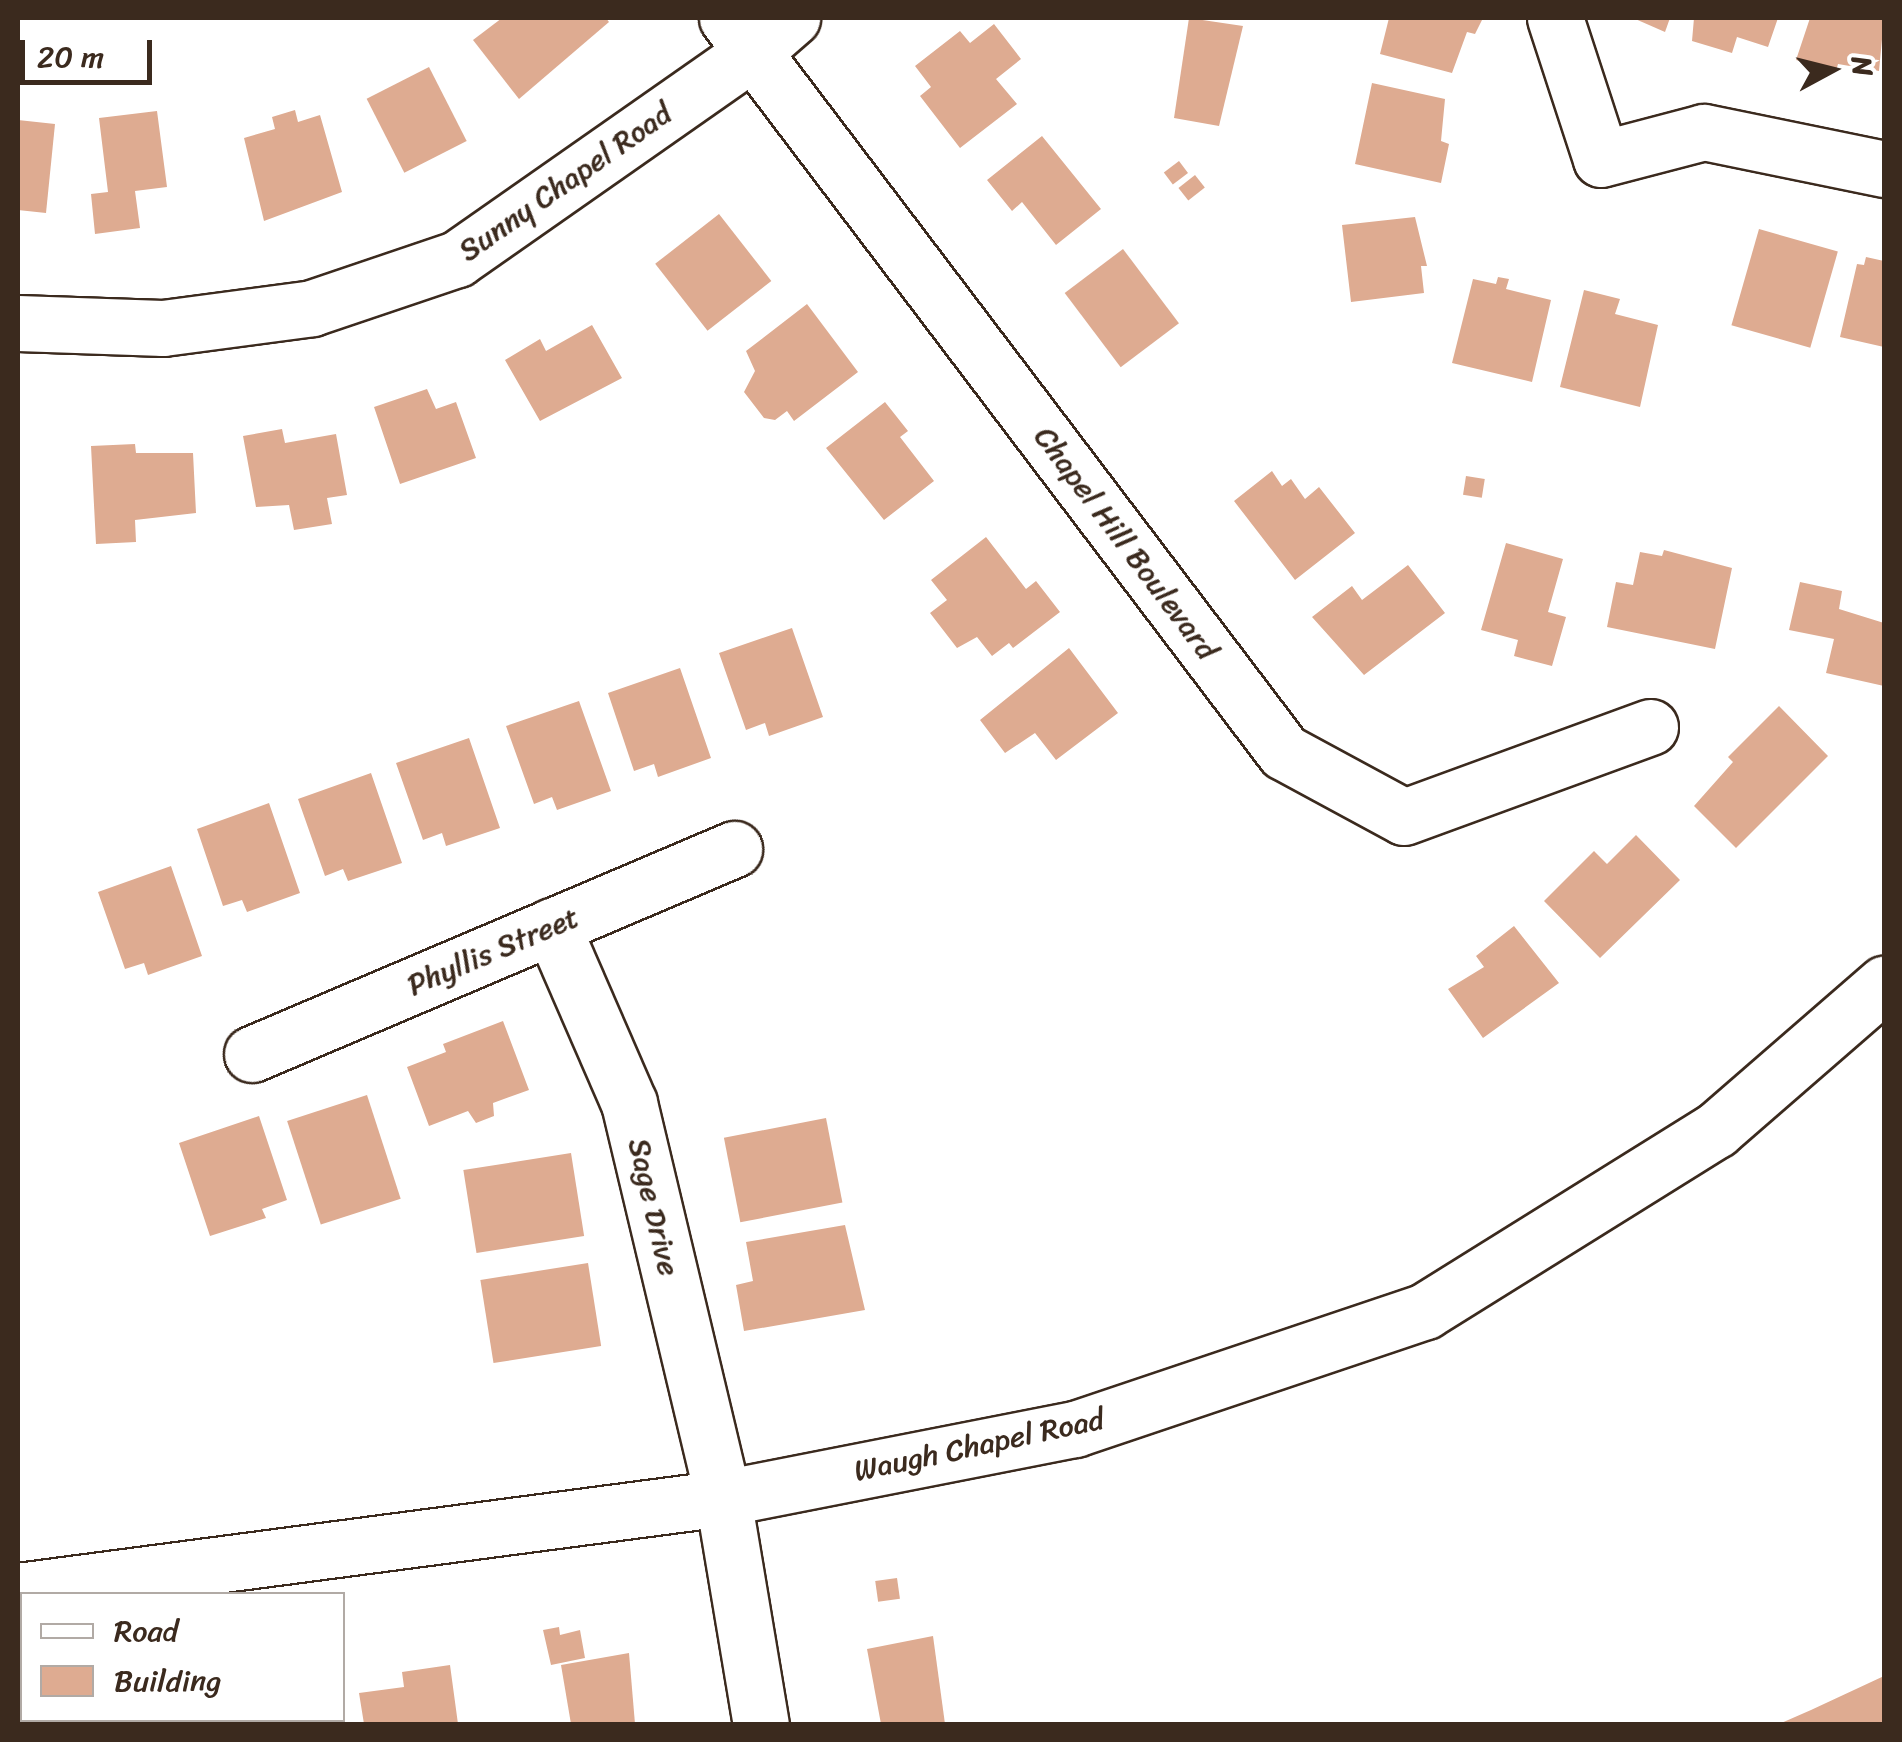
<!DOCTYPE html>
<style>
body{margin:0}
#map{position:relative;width:1902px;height:1742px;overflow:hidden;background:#fff;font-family:Sriracha,sans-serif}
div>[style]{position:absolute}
.building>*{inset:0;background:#deab91;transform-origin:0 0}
.roads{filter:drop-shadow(2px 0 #3b2a1e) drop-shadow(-2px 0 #3b2a1e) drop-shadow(0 2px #3b2a1e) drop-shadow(0 -2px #3b2a1e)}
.minor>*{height:55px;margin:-27.5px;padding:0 27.5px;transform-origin:27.5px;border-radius:27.5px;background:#fff}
.major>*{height:55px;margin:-27.5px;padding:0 27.5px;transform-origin:27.5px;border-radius:27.5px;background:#fff}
span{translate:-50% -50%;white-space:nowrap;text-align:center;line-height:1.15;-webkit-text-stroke:10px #fff;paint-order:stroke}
.street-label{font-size:30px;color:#3b2a1e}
.frame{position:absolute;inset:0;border:20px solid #3b2a1e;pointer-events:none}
.legend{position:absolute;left:20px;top:1592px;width:325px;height:130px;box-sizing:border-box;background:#fff;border:2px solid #b1aaa5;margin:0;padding:12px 18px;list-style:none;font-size:30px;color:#3b2a1e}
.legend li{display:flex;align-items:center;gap:20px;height:50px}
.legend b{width:50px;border:2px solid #b1aaa5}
.north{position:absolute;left:1782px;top:20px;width:100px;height:100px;-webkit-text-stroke:8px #fff;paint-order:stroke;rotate:83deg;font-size:28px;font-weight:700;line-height:40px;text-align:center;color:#3b2a1e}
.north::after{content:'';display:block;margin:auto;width:35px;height:45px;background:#3b2a1e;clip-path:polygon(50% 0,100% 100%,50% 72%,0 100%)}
.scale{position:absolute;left:20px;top:40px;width:132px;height:45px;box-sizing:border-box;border:5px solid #3b2a1e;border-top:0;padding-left:12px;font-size:30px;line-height:35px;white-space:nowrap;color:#3b2a1e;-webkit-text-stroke:8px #fff;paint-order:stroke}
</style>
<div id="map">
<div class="building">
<i style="clip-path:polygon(502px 18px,606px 18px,609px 22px,519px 99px,473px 40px)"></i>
<i style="clip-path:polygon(1189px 18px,1243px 26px,1219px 126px,1174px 118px)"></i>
<i style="clip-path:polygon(1389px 18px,1483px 18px,1475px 34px,1467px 32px,1452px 73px,1380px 54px)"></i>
<i style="clip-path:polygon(1633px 18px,1670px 18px,1665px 32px)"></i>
<i style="clip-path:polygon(1694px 18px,1778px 18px,1768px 47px,1737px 37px,1732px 53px,1692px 41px)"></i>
<i style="clip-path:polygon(1810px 18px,1884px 18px,1879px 71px,1838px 64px,1836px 71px,1796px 60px)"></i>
<i style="clip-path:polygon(994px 24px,1021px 59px,996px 79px,1017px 104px,960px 148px,920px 96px,931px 87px,915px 66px,960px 31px,970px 43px)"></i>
<i style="left:429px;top:67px;width:83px;height:70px;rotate:63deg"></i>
<i style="clip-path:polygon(1372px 83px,1445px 99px,1441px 141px,1449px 144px,1441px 183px,1355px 164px)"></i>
<i style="clip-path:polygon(295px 110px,298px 122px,320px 115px,342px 192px,264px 221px,244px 138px,275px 129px,272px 117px)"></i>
<i style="clip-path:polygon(157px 111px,167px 187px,135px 191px,140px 228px,95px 234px,91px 194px,108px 192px,99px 118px)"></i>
<i style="clip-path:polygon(18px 120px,55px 124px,46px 213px,18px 210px)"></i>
<i style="clip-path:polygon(1042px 136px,1101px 209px,1056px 245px,1022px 202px,1012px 211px,987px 180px)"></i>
<i style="left:1179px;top:161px;width:15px;height:19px;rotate:53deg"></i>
<i style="left:1195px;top:175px;width:16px;height:21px;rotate:52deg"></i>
<i style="left:719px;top:214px;width:85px;height:81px;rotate:52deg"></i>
<i style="clip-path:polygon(1415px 217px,1427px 266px,1421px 266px,1424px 293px,1351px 302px,1342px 225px)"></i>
<i style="left:1759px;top:229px;width:82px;height:100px;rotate:16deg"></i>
<i style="left:1123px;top:249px;width:93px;height:73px;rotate:53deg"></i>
<i style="clip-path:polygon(1866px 257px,1884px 261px,1884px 347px,1840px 337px,1857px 264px,1864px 265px)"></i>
<i style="clip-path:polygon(1498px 277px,1509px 279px,1506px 289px,1551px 300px,1532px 382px,1452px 363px,1473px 279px,1496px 284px)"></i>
<i style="clip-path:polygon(1584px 290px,1620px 299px,1615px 314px,1658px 325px,1640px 407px,1560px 387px)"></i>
<i style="clip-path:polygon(807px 304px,858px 372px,794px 421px,787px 411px,775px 420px,764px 418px,744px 392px,755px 371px,746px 351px)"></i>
<i style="clip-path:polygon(592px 325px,622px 378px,540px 421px,505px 360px,540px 339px,546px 351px)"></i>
<i style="clip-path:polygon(427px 389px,436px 409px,456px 402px,476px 458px,400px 484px,374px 407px)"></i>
<i style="clip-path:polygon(885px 402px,908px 431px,900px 437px,934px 481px,884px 520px,826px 448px)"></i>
<i style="clip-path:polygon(282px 429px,285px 443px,336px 434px,347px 495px,327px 498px,332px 524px,294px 530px,289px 505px,256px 507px,243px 436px)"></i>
<i style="clip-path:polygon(135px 444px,136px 453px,193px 453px,196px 513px,135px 520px,136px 542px,96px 544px,91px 446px)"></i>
<i style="clip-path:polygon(1272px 471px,1282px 486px,1291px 479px,1305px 499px,1319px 487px,1355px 533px,1295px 580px,1234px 501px)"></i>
<i style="left:1466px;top:476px;width:19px;height:19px;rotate:9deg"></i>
<i style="clip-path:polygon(986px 537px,1026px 589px,1036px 581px,1060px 612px,1013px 648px,1009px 643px,992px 656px,977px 637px,957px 648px,930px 613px,947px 600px,931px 580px)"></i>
<i style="clip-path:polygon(1506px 543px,1563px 559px,1548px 612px,1566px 617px,1552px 666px,1514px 656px,1518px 640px,1481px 630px)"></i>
<i style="clip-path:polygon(1664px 550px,1732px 568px,1715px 649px,1607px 627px,1616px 582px,1633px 585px,1640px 552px,1662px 556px)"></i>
<i style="clip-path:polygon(1408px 565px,1445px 613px,1364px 675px,1312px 617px,1352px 586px,1362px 600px)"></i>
<i style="clip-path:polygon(1800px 582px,1842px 591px,1839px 609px,1884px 623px,1884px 686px,1826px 673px,1834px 639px,1789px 630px)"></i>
<i style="clip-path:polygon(792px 628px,823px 717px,769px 736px,765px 723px,746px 730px,719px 653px)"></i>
<i style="clip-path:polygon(1069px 648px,1118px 713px,1056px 760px,1035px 733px,1005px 753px,980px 720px)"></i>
<i style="clip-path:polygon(680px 668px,711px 758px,658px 777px,654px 764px,634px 771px,608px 693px)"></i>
<i style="clip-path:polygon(579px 701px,611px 791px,557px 810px,552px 797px,534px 804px,506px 726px)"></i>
<i style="clip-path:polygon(1779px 706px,1828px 756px,1736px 848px,1694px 806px,1733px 762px,1728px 757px)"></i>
<i style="clip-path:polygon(469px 738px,500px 828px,446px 846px,442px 833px,423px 840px,396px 763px)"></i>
<i style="clip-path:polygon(371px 773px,402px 863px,348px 881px,343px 869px,325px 876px,298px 799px)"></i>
<i style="clip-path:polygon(269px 803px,300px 893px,247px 912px,242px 900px,223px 906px,197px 829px)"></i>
<i style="clip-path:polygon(1636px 835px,1680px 880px,1600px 958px,1544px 901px,1594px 851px,1607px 864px)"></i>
<i style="clip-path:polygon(171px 866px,202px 956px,148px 975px,144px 963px,125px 969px,98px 892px)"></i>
<i style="clip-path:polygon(1514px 926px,1559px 983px,1483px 1038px,1448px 989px,1484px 967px,1476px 956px)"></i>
<i style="clip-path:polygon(503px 1021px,529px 1090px,493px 1103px,494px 1116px,476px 1123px,468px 1111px,429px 1126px,407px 1067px,446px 1052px,443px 1044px)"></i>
<i style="left:367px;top:1095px;width:109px;height:84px;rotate:72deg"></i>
<i style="clip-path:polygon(259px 1116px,287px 1200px,262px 1209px,266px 1218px,210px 1236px,179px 1143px)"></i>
<i style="left:826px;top:1118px;width:86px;height:104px;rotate:79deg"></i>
<i style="left:571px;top:1153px;width:84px;height:109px;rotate:81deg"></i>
<i style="clip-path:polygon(845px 1225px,865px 1310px,744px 1331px,736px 1285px,753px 1281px,746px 1242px)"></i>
<i style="left:588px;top:1263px;width:84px;height:109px;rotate:81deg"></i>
<i style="left:897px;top:1578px;width:21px;height:22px;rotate:82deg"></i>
<i style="clip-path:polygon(559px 1627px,560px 1635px,580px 1630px,585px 1658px,551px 1665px,543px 1630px)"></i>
<i style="clip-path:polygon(933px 1636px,945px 1724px,881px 1724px,867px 1649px)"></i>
<i style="clip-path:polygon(629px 1653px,635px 1724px,571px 1724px,561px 1665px)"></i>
<i style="clip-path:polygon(450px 1665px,458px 1724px,364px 1724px,359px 1693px,404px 1687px,402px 1672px)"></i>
<i style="clip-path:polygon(1884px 1676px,1884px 1724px,1779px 1724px,1811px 1710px)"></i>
<i style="left:238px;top:1720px;width:81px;height:4px"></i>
</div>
<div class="roads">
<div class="minor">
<i style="left:727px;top:18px;width:921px;rotate:52.81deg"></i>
<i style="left:1284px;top:752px;width:136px;rotate:28.4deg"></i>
<i style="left:1404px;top:817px;width:262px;rotate:-20.1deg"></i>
<i style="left:1555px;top:18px;width:148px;rotate:71.9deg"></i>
<i style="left:1601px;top:159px;width:106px;rotate:-14.7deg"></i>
<i style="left:1704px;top:132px;width:184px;rotate:11.6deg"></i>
<i style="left:18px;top:323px;width:145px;rotate:2deg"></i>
<i style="left:163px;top:328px;width:150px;rotate:-7.6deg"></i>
<i style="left:312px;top:308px;width:153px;rotate:-18.7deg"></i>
<i style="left:457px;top:259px;width:361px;rotate:-35deg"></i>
<i style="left:753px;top:52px;width:52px;rotate:-41.1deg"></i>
<i style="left:552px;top:926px;width:193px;rotate:66.5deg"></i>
<i style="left:629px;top:1103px;width:406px;rotate:76.6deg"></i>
<i style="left:723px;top:1498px;width:229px;rotate:80.5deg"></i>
<i style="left:252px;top:1054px;width:524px;rotate:-23.04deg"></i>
</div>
<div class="major">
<i style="left:18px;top:1591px;width:711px;rotate:-7.51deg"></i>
<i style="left:723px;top:1498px;width:359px;rotate:-11.1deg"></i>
<i style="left:1075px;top:1429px;width:369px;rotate:-18.6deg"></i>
<i style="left:1425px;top:1311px;width:343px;rotate:-31.9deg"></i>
<i style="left:1716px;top:1130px;width:223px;rotate:-41deg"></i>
</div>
</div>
<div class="street-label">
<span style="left:565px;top:182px;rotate:-35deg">Sunny Chapel Road</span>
<span style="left:1126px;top:543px;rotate:53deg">Chapel Hill Boulevard</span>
<span style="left:493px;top:951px;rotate:-23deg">Phyllis Street</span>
<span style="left:654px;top:1207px;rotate:77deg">Sage Drive</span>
<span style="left:979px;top:1445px;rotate:-12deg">Waugh Chapel Road</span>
</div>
<div class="frame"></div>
<ul class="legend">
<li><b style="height:12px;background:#fff"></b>Road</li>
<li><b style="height:28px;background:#deab91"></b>Building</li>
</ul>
<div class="north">N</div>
<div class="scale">20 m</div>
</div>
